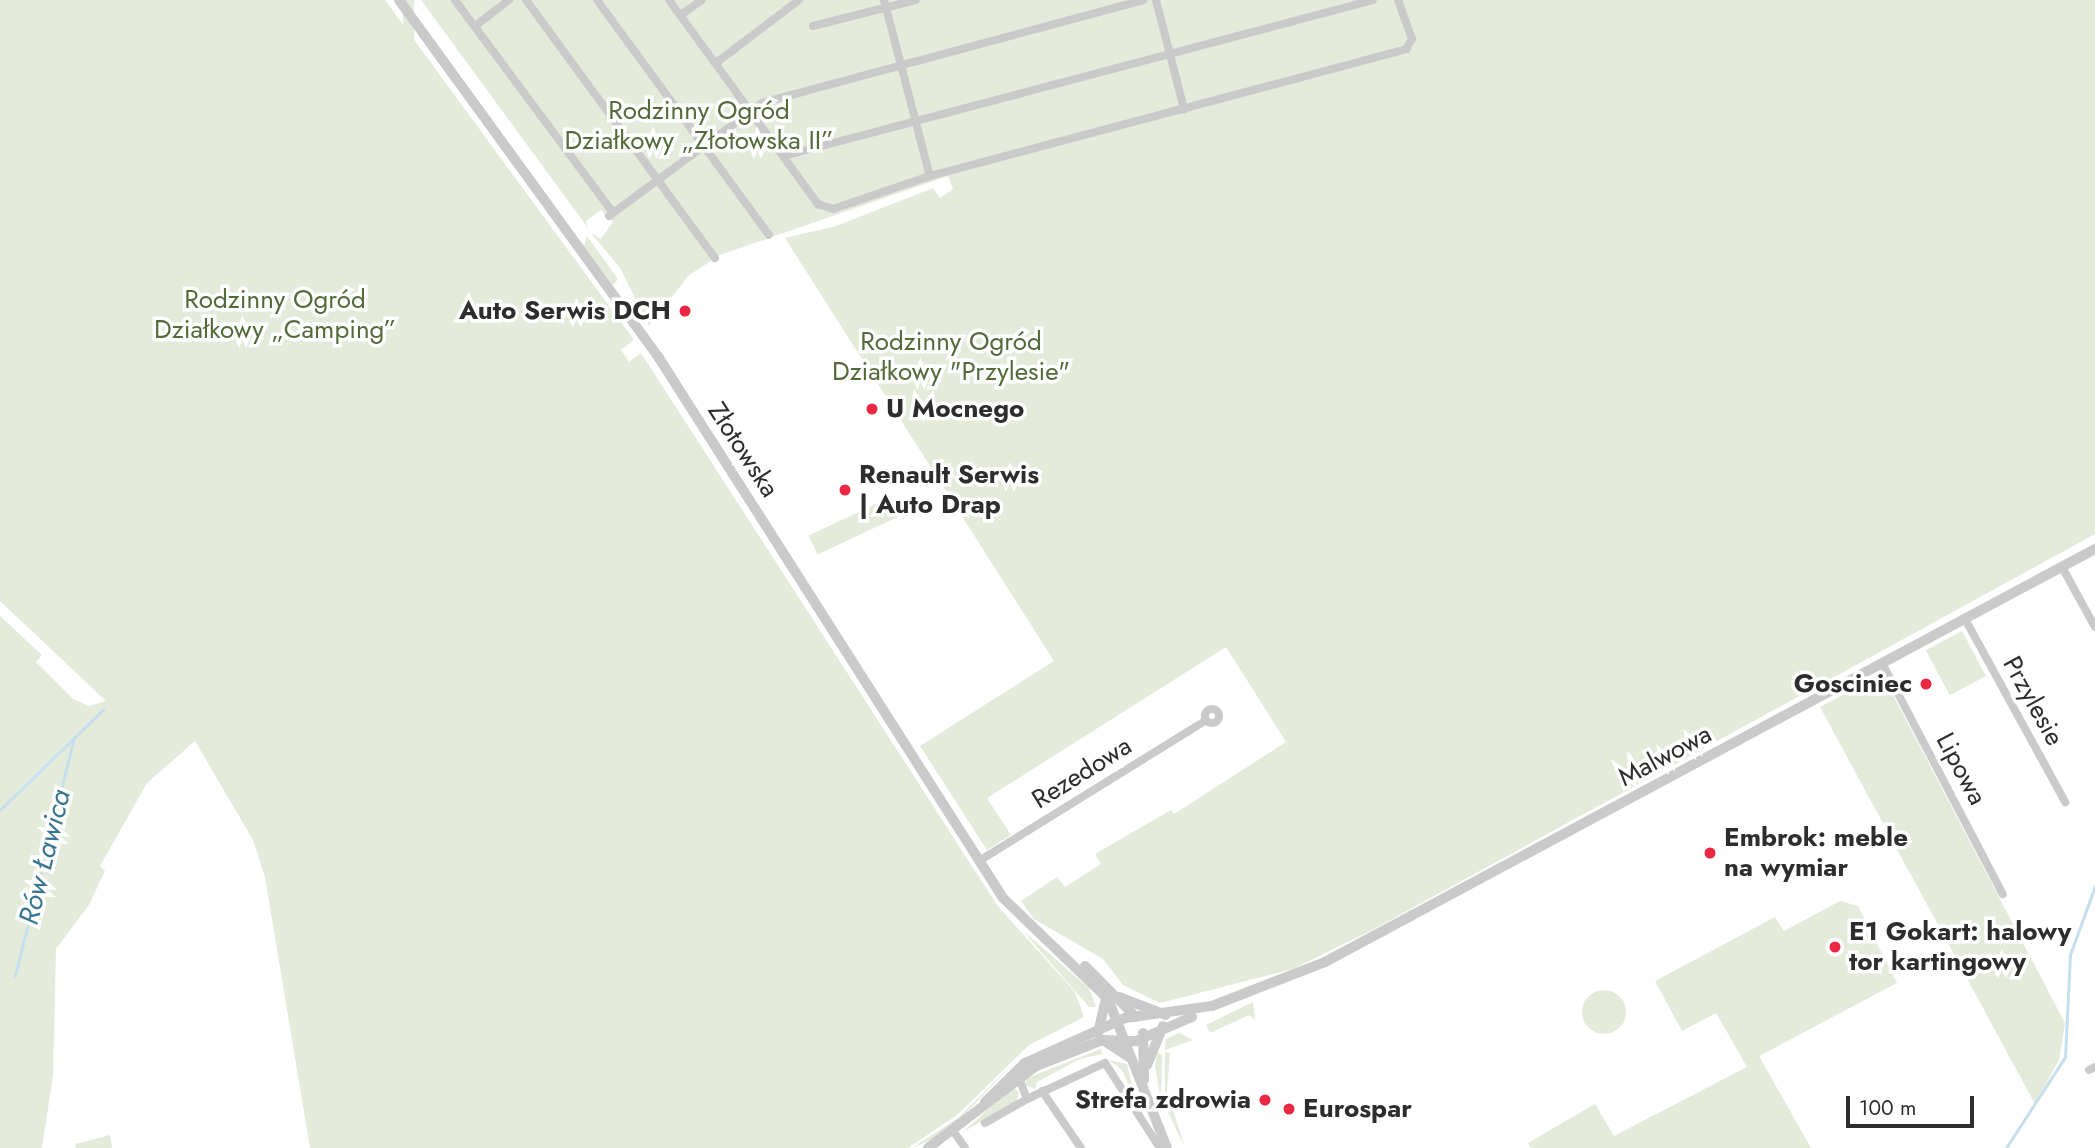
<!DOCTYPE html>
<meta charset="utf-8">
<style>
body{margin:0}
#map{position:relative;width:2095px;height:1148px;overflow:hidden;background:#fff;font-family:Jost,sans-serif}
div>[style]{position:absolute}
.green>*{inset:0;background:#e4ebda;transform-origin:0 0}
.round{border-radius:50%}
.stream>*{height:2.5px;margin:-1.25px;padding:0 1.25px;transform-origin:1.25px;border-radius:1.25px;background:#c5e0ec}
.minor>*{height:8px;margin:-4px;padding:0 4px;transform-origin:4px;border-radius:4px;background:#cacaca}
.minor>.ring{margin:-4px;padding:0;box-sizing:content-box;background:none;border:8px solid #cacaca;border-radius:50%}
.tertiary>*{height:10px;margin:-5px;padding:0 5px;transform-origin:5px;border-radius:5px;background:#cacaca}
.dots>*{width:19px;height:19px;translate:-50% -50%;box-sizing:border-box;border:4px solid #fff;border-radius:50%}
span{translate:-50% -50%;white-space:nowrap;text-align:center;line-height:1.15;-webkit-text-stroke:7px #fff;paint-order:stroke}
.park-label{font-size:26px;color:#536a39}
.poi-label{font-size:26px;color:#2d2d2d;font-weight:700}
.right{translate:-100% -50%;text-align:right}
.left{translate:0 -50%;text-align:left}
.street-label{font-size:26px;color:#2d2d2d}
.water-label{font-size:28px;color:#387592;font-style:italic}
.scale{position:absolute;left:1846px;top:1096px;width:128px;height:32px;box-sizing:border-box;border:4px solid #2d2d2d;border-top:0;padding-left:9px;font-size:21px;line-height:24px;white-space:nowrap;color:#2d2d2d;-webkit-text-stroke:5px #fff;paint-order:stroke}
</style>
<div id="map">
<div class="green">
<i style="clip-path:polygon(0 0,385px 0,634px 340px,621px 350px,629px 362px,641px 353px,997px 905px,1075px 992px,1084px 1017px,1029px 1045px,957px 1115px,908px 1148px,310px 1148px,265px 877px,253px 840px,195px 741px,147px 783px,100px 866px,105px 871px,89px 905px,56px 949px,53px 1075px,42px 1148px,0 1148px,0 616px,42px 655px,36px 662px,73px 699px,89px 706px,106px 701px,0 601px)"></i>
<i style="left:403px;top:0;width:11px;height:287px"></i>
<i style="clip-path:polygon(421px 0,2095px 0,2095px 534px,1374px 929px,1293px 969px,1160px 1003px,1123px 985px,1103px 959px,1034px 919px,1021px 901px,1057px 877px,1065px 887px,1101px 864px,1095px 854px,1171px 810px,1174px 814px,1286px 742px,1226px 647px,987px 798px,1011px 835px,987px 850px,920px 746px,1054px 661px,785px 238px,836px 226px,933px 188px,940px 198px,953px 189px,948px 176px,720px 255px,689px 275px,649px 326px,620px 268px,591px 233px,601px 239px,613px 222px,601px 210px,586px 221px,588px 228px)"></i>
<i style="clip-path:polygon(587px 236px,618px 279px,613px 286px,584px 246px)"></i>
<i style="left:891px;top:497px;width:21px;height:91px;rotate:65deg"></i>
<i style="left:1962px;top:631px;width:51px;height:41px;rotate:62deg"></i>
<i style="clip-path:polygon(1882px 674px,2065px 1023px,2059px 1060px,2035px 1104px,1820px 707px)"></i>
<i style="clip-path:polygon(1840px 901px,1858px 906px,1897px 983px,1759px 1056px,1811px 1148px,1531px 1148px,1528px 1143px,1595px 1104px,1614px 1136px,1747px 1067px,1716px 1013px,1682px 1031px,1655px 981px,1775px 917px,1784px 931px)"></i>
<i style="clip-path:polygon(1022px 930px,1089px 988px,1096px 1007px,1089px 1007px)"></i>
<i class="round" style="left:1582px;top:990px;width:44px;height:44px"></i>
<i style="clip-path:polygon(1253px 1002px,1255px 1020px,1249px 1015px,1210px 1033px,1206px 1025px)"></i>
<i style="clip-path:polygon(1179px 1033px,1193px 1040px,1165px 1050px,1166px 1039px)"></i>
<i style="clip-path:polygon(1101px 1049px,1102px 1054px,1080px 1059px,1037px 1082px,1035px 1089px,1025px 1085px,1027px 1078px)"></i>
<i style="clip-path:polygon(1157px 1052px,1162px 1055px,1161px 1101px,1155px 1066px)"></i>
<i style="clip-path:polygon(1165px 1052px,1170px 1053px,1167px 1091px,1185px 1148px,1165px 1106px)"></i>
<i style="clip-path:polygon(1023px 1054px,960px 1119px,938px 1137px,912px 1148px,958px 1118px)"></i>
<i style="clip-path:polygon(1109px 1060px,1127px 1064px,1136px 1102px,1122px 1070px)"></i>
<i style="clip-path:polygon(1013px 1087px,1019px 1092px,1017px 1101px,963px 1132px)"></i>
<i style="clip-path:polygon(110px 1135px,112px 1148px,76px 1148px,75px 1144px)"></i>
</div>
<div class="stream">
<i style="left:0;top:810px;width:144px;rotate:-44.2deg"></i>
<i style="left:15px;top:976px;width:246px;rotate:-76.1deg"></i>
<i style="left:2006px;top:1148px;width:108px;rotate:-57deg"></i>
<i style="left:2065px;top:1057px;width:102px;rotate:-87.2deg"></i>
<i style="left:2070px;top:955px;width:73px;rotate:-70.1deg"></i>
</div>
<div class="minor">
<i style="left:455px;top:0;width:265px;rotate:53.4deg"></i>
<i style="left:526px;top:0;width:320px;rotate:53.8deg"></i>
<i style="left:597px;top:0;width:291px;rotate:53.8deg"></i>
<i style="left:669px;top:0;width:253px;rotate:53.9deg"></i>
<i style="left:818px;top:204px;width:16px;rotate:18deg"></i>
<i style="left:833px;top:209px;width:102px;rotate:-18.8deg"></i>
<i style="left:930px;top:176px;width:493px;rotate:-14.9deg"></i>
<i style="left:1406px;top:49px;width:12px;rotate:-59deg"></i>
<i style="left:1412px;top:39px;width:41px;rotate:-109.7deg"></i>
<i style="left:884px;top:0;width:182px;rotate:75.4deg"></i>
<i style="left:1156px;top:0;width:113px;rotate:75.6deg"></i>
<i style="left:681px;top:15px;width:26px;rotate:-36deg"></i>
<i style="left:475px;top:26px;width:43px;rotate:-37.4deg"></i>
<i style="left:813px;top:26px;width:106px;rotate:-14.2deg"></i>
<i style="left:716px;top:63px;width:104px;rotate:-37.2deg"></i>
<i style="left:784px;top:156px;width:609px;rotate:-14.83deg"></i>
<i style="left:609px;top:216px;width:190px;rotate:-36.4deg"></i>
<i style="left:762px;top:103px;width:395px;rotate:-15.1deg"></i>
<i style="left:2062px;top:567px;width:68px;rotate:61.2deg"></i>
<i style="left:1965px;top:619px;width:209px;rotate:61.3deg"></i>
<i style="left:1882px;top:663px;width:261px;rotate:62.4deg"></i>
<i class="ring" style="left:1205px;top:709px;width:6px;height:6px"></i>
<i style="left:979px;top:861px;width:267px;rotate:-31.8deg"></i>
<i style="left:2089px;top:1070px;width:7px;rotate:-27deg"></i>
<i style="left:1042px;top:1091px;width:69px;rotate:55.6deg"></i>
<i style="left:1027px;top:1099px;width:86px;rotate:-24.8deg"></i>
<i style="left:1105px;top:1063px;width:101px;rotate:57.1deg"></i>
<i style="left:985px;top:1123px;width:48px;rotate:-29.7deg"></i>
<i style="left:1027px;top:1099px;width:25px;rotate:-111deg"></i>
<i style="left:954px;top:1132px;width:19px;rotate:55deg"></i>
</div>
<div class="tertiary">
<i style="left:399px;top:0;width:442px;rotate:54deg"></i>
<i style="left:659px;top:358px;width:640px;rotate:57.5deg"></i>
<i style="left:1003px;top:898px;width:146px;rotate:43.9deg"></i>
<i style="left:1108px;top:999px;width:160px;rotate:68.4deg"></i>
<i style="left:1085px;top:966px;width:72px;rotate:45deg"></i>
<i style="left:1119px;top:997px;width:50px;rotate:21deg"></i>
<i style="left:1098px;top:1033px;width:36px;rotate:-77deg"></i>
<i style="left:1143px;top:1033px;width:47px;rotate:88.8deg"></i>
<i style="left:1103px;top:1040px;width:33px;rotate:33deg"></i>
<i style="left:1147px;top:1065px;width:42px;rotate:-67.7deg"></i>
<i style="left:985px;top:1102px;width:56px;rotate:-44.3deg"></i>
<i style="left:1025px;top:1063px;width:110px;rotate:-24.2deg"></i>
<i style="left:1125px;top:1018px;width:88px;rotate:-7.9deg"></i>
<i style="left:1212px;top:1006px;width:121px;rotate:-21.3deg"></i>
<i style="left:1325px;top:962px;width:874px;rotate:-28.21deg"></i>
<i style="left:928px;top:1148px;width:136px;rotate:-37.2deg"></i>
<i style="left:1036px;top:1066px;width:72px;rotate:-21.2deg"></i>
<i style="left:1103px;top:1040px;width:33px;rotate:2deg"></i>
<i style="left:1136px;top:1041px;width:61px;rotate:-23.2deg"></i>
</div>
<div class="dots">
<i style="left:685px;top:311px;background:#eb2743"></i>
<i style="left:872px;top:409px;background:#eb2743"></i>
<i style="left:845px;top:490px;background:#eb2743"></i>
<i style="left:1926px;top:684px;background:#eb2743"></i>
<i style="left:1710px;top:853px;background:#eb2743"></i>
<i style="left:1835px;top:947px;background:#eb2743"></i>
<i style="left:1265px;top:1100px;background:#eb2743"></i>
<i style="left:1289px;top:1109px;background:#eb2743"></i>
</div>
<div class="park-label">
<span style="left:699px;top:126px">Rodzinny Ogród<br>Działkowy „Złotowska II”</span>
<span style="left:275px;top:315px">Rodzinny Ogród<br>Działkowy „Camping”</span>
<span style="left:951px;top:357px">Rodzinny Ogród<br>Działkowy "Przylesie"</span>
</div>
<div class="poi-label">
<span class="right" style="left:671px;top:311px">Auto Serwis DCH</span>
<span class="left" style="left:886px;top:409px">U Mocnego</span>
<span class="left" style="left:859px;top:490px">Renault Serwis<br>| Auto Drap</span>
<span class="right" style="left:1912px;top:684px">Gosciniec</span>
<span class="left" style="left:1724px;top:853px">Embrok: meble<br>na wymiar</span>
<span class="left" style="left:1849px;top:947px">E1 Gokart: halowy<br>tor kartingowy</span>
<span class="right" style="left:1251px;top:1100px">Strefa zdrowia</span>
<span class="left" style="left:1303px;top:1109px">Eurospar</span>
</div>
<div class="street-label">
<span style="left:743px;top:450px;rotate:57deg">Złotowska</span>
<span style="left:2033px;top:701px;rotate:61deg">Przylesie</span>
<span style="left:1665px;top:756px;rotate:-28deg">Malwowa</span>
<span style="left:1961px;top:769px;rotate:62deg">Lipowa</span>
<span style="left:1082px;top:773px;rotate:-32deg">Rezedowa</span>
</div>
<div class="water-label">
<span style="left:45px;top:857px;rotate:-76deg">Rów Ławica</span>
</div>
<div class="scale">100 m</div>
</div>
